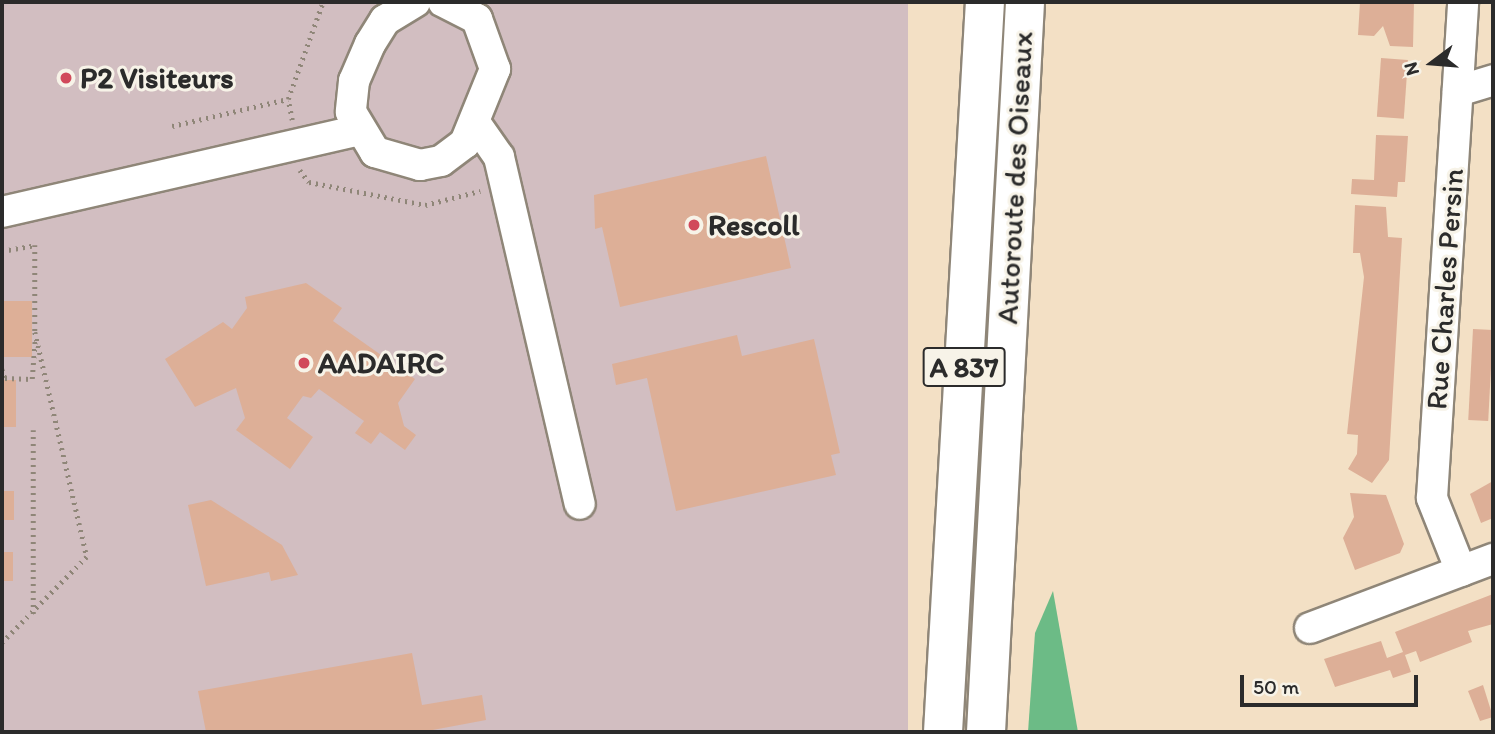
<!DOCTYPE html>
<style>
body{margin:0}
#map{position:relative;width:1495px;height:734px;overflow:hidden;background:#f3e0c5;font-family:Itim,sans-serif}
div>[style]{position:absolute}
.industrial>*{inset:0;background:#d2bec1;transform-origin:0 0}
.forest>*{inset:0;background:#6cbb86}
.building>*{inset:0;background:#ddaf97;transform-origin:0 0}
.path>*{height:4.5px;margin-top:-2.25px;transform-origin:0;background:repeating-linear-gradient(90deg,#8f8678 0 2px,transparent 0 7px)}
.roads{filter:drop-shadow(2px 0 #8f8678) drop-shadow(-2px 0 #8f8678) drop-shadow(0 2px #8f8678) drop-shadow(0 -2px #8f8678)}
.minor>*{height:30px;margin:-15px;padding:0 15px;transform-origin:15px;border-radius:15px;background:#fff}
.highway>*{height:38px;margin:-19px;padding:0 19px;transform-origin:19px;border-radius:19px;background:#fff}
.dots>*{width:19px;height:19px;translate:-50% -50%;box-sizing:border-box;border:4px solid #f7f3e8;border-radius:50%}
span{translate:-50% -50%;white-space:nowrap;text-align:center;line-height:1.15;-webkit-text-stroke:6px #f7f3e8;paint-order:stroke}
.shield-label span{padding:2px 5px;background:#f7f3e8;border:2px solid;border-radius:5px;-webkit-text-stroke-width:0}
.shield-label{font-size:28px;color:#2b2b2b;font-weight:700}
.poi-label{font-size:30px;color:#2b2b2b;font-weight:700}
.left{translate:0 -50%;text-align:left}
.street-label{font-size:30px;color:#2b2b2b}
.frame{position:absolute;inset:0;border:4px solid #2b2b2b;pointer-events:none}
.north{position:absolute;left:1397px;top:28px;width:70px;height:70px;-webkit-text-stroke:5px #f7f3e8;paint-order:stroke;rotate:254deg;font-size:19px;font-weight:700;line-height:28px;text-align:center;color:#2b2b2b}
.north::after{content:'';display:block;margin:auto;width:24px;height:32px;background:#2b2b2b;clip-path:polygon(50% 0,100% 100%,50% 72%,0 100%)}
.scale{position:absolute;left:1240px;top:675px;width:178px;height:32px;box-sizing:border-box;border:4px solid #2b2b2b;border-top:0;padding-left:9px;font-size:21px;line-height:24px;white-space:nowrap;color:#2b2b2b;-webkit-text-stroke:5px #f7f3e8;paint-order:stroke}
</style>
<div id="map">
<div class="industrial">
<i style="left:2px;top:2px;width:906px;height:730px"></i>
</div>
<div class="forest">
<i style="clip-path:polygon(1053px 591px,1078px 732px,1028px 732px,1035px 633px)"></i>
</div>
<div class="building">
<i style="clip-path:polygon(1360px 2px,1414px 2px,1413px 47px,1390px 46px,1383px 26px,1374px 36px,1358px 35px)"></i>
<i style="left:1381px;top:58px;width:27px;height:59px;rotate:4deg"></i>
<i style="clip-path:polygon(1376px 135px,1408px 136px,1405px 182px,1398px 182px,1397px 197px,1351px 194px,1352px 179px,1374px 180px)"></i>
<i style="clip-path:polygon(766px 156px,791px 268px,620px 307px,602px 227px,595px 229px,594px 195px)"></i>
<i style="clip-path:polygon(1355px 205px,1386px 207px,1388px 237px,1402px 238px,1389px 460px,1372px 483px,1348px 469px,1357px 454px,1358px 435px,1347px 434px,1364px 277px,1360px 253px,1353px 253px)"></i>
<i style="clip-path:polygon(306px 283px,342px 308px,333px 321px,415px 379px,398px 403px,404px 426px,416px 435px,405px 450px,380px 432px,371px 444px,355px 433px,364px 421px,319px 389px,311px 398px,303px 396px,287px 418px,313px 437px,290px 469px,236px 430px,245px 418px,236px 388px,195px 407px,165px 359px,223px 322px,232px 329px,247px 308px,245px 297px)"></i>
<i style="left:2px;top:301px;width:30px;height:56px"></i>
<i style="left:1473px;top:329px;width:20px;height:91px;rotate:3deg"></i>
<i style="clip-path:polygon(737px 335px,742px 356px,814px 339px,840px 453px,831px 455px,836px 475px,676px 511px,647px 378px,616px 385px,612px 364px)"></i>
<i style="left:2px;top:380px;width:14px;height:47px"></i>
<i style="clip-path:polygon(1493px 481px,1493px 518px,1481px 523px,1470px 494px)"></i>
<i style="left:2px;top:491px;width:12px;height:29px"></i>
<i style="clip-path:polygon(1350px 493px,1386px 495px,1404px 544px,1400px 553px,1355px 570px,1343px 538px,1354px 517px)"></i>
<i style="clip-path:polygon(211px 500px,282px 545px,298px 575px,271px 581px,269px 572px,206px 586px,188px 505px)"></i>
<i style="left:2px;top:552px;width:11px;height:29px"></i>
<i style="clip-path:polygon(1493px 594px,1493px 624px,1468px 631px,1472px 642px,1420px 662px,1416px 651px,1405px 655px,1411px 672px,1393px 678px,1390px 670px,1335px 687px,1324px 659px,1381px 641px,1387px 658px,1403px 652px,1395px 632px)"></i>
<i style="clip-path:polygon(412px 653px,422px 705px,482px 695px,486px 720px,422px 732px,206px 732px,198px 691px)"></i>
<i style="clip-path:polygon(1483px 685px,1493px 717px,1480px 721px,1468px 691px)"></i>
</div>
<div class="path">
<i style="left:292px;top:120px;width:21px;rotate:-101deg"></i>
<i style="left:288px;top:99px;width:103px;rotate:-70.2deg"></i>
<i style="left:172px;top:126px;width:119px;rotate:-13.1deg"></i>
<i style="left:300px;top:170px;width:15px;rotate:53deg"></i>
<i style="left:309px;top:182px;width:118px;rotate:11.2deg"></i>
<i style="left:425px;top:205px;width:57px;rotate:-14.3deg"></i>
<i style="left:2px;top:251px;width:34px;rotate:-10deg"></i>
<i style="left:35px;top:245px;width:87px;rotate:90deg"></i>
<i style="left:35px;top:332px;width:231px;rotate:77deg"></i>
<i style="left:87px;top:557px;width:121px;rotate:134.7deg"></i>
<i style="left:2px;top:369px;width:9px;rotate:72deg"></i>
<i style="left:5px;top:378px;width:27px;rotate:2deg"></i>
<i style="left:32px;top:379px;width:40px;rotate:-85.7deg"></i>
<i style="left:33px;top:614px;width:184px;rotate:-90deg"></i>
</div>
<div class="roads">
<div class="minor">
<i style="left:415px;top:2px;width:35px;rotate:149deg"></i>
<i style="left:385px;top:20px;width:28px;rotate:122deg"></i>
<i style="left:370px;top:44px;width:40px;rotate:113.4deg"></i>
<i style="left:354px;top:81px;width:31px;rotate:96deg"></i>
<i style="left:351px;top:112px;width:47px;rotate:59deg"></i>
<i style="left:375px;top:152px;width:47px;rotate:16.1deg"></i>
<i style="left:420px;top:165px;width:21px;rotate:-11deg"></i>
<i style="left:441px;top:161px;width:30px;rotate:-37deg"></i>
<i style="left:465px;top:143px;width:80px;rotate:-67.9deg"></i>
<i style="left:495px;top:69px;width:53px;rotate:-109.8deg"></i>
<i style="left:477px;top:19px;width:38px;rotate:-153deg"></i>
<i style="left:1458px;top:91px;width:37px;rotate:-17deg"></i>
<i style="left:476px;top:124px;width:40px;rotate:55.1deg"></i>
<i style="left:499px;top:157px;width:356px;rotate:76.9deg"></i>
<i style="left:2px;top:212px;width:364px;rotate:-12.9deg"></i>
<i style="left:1461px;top:571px;width:79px;rotate:-111.7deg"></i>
<i style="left:1432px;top:498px;width:497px;rotate:-86.4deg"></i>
<i style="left:1310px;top:628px;width:196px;rotate:-20.7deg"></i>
</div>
<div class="highway">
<i style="left:943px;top:732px;width:731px;rotate:-86.71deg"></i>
<i style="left:986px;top:732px;width:731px;rotate:-86.94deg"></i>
</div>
</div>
<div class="dots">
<i style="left:66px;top:78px;background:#d1495b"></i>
<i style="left:694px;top:225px;background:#d1495b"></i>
<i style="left:304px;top:363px;background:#d1495b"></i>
</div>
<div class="shield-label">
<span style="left:964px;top:367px">A 837</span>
</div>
<div class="poi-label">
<span class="left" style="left:80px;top:78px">P2 Visiteurs</span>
<span class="left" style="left:708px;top:225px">Rescoll</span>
<span class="left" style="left:318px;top:363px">AADAIRC</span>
</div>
<div class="street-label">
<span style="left:1015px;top:178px;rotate:-87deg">Autoroute des Oiseaux</span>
<span style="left:1445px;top:289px;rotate:-86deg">Rue Charles Persin</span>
</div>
<div class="frame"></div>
<div class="north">N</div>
<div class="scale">50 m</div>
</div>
